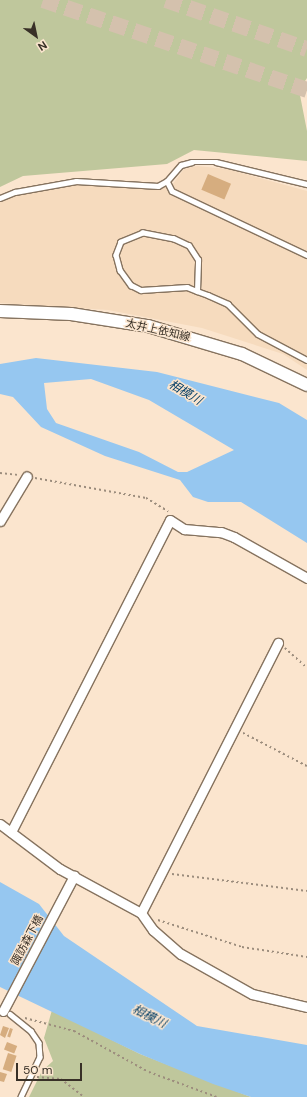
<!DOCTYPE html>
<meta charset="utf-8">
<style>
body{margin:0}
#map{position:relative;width:307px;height:1097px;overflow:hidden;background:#fbe5ce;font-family:"DM Sans","Noto Sans JP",sans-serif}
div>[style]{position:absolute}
.built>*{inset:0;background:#f6dbbe}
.green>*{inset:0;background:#bfc79c}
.water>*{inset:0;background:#96c7f0}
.building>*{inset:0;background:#d6ad7f;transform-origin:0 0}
.motorway-tunnel>*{height:16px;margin-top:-8px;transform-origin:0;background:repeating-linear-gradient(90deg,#d4c1ad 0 16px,transparent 0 24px)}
.path>*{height:1.5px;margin-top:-0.75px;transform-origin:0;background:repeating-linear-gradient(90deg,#9c8d7d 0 2px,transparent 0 5px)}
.roads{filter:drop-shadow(1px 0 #86735f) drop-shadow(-1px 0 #86735f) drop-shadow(0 1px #86735f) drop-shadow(0 -1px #86735f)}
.service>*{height:4.5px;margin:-2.25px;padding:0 2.25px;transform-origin:2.25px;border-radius:2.25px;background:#fff}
.minor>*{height:9px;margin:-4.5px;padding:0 4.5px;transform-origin:4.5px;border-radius:4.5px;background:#fff}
.secondary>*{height:12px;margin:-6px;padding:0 6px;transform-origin:6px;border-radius:6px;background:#fff}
span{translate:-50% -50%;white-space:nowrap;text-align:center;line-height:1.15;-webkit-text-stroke:3px #fbe5ce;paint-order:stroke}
.street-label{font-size:11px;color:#383027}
.water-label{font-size:12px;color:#074168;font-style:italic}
.north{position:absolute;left:16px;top:16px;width:40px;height:40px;-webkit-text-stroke:3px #fbe5ce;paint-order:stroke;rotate:147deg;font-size:11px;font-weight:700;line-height:16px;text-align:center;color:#383027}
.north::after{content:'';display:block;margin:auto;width:14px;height:18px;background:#383027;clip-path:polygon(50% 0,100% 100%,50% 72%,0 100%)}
.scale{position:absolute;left:16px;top:1063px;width:66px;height:18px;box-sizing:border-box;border:2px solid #383027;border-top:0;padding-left:5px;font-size:12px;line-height:14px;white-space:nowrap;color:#383027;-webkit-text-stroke:3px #fbe5ce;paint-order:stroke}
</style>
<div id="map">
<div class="built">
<i style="clip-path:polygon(197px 166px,227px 169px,307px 191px,307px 370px,283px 354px,202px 328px,108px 310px,0 303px,0 201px,14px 195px,75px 185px,161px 188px,172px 185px,184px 169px)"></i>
</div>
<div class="green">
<i style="clip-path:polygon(0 0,307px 0,307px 78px,299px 90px,307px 131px,307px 161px,194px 150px,167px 164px,23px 176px,0 187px)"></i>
<i style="clip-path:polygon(52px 1010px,140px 1054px,251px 1097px,29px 1097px,42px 1071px,53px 1061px,44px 1038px)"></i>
</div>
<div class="water">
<i style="clip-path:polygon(evenodd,36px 358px,157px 372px,279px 403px,307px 420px,307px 543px,241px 502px,208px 502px,193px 497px,180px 480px,105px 456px,41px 427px,13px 397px,0 394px,0 364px,36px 358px,91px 379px,149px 400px,234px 450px,187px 472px,178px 472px,139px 452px,56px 423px,47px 409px,44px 383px,91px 379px)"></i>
<i style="clip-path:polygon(0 882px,39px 904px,64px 936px,197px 1026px,307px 1045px,307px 1097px,251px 1097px,213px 1084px,140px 1054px,0 987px)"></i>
</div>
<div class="building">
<i style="left:208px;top:174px;width:25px;height:17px;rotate:23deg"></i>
<i style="clip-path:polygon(3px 1026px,9px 1028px,5px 1038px,0 1035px)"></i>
<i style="left:10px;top:1028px;width:3px;height:9px;rotate:18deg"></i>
<i style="left:7px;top:1042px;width:11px;height:8px;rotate:22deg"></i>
<i style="left:8px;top:1053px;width:9px;height:17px;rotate:18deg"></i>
<i style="clip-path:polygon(0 1072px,7px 1074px,4px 1082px,0 1081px)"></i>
</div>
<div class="motorway-tunnel">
<i style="left:43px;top:0;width:279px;rotate:18.8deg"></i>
<i style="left:166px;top:0;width:149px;rotate:19.2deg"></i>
</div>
<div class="path">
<i style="left:0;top:473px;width:18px;rotate:6deg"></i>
<i style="left:35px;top:478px;width:113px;rotate:10.2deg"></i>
<i style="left:146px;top:498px;width:26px;rotate:31deg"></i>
<i style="left:285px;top:648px;width:30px;rotate:42deg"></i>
<i style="left:243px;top:733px;width:72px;rotate:27.3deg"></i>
<i style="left:172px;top:874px;width:136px;rotate:7.2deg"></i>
<i style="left:158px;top:920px;width:88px;rotate:17.8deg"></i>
<i style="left:242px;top:947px;width:66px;rotate:8.7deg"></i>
<i style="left:25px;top:1018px;width:51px;rotate:14.9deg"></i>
<i style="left:74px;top:1031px;width:85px;rotate:28.7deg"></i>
<i style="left:149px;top:1072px;width:72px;rotate:20.2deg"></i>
<i style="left:37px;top:1077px;width:24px;rotate:5deg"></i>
<i style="left:61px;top:1079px;width:29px;rotate:38deg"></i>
</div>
<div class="roads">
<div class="service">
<i style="left:167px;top:181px;width:11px;rotate:63deg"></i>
<i style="left:172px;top:191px;width:149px;rotate:25.4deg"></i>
<i style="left:0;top:198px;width:16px;rotate:-22deg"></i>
<i style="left:15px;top:192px;width:62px;rotate:-10.2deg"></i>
<i style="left:76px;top:181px;width:82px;rotate:3.5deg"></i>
<i style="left:158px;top:186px;width:10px;rotate:-29deg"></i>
<i style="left:167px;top:181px;width:21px;rotate:-49deg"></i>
<i style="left:181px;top:165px;width:11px;rotate:-15deg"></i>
<i style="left:192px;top:162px;width:24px"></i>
<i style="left:216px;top:162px;width:94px;rotate:13.6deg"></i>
<i style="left:197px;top:291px;width:31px;rotate:-88deg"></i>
<i style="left:198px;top:260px;width:17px;rotate:-123deg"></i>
<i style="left:189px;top:246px;width:17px;rotate:-155deg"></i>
<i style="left:174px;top:239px;width:32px;rotate:-169deg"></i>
<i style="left:143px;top:233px;width:24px;rotate:158deg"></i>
<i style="left:121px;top:242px;width:14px;rotate:111deg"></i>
<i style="left:116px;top:255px;width:16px;rotate:75deg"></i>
<i style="left:120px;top:270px;width:19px;rotate:54deg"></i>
<i style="left:131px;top:285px;width:11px;rotate:27deg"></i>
<i style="left:141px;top:290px;width:46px;rotate:-3.7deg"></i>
<i style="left:187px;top:287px;width:11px;rotate:22deg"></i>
<i style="left:197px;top:291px;width:12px;rotate:20deg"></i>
<i style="left:208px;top:295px;width:22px;rotate:24deg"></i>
<i style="left:228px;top:304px;width:42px;rotate:45deg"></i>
<i style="left:258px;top:334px;width:55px;rotate:28deg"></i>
<i style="left:10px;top:1014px;width:27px;rotate:39deg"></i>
<i style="left:31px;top:1031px;width:14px;rotate:56deg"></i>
<i style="left:39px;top:1043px;width:14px;rotate:86deg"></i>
<i style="left:40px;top:1057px;width:44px;rotate:115.4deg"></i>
</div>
<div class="minor">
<i style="left:0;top:521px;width:52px;rotate:-59deg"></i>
<i style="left:0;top:824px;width:75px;rotate:36.9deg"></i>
<i style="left:60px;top:869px;width:92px;rotate:28.5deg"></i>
<i style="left:141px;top:913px;width:21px;rotate:55deg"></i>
<i style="left:153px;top:930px;width:37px;rotate:41deg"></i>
<i style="left:181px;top:954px;width:81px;rotate:29.4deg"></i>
<i style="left:252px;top:994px;width:57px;rotate:13.3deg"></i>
<i style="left:11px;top:832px;width:350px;rotate:-63deg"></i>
<i style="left:170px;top:520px;width:17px;rotate:33deg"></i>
<i style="left:184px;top:529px;width:37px;rotate:5deg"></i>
<i style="left:221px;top:532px;width:14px;rotate:21deg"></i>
<i style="left:234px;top:537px;width:84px;rotate:29.3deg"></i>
<i style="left:141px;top:913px;width:303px;rotate:-63.1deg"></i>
<i style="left:3px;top:1011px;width:153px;rotate:-62.3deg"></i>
</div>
<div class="secondary">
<i style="left:0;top:311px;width:71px;rotate:2.4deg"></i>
<i style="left:71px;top:314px;width:78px;rotate:8.9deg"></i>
<i style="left:148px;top:326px;width:98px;rotate:16.6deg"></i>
<i style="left:242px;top:354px;width:72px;rotate:25.5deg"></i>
</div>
</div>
<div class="street-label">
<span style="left:158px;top:330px;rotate:13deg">太井上依知線</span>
<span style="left:27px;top:940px;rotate:-62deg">諏訪森下橋</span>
</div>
<div class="water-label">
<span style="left:185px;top:393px;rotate:31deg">相模川</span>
<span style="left:149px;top:1017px;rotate:27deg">相模川</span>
</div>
<div class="north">N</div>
<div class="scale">50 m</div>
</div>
